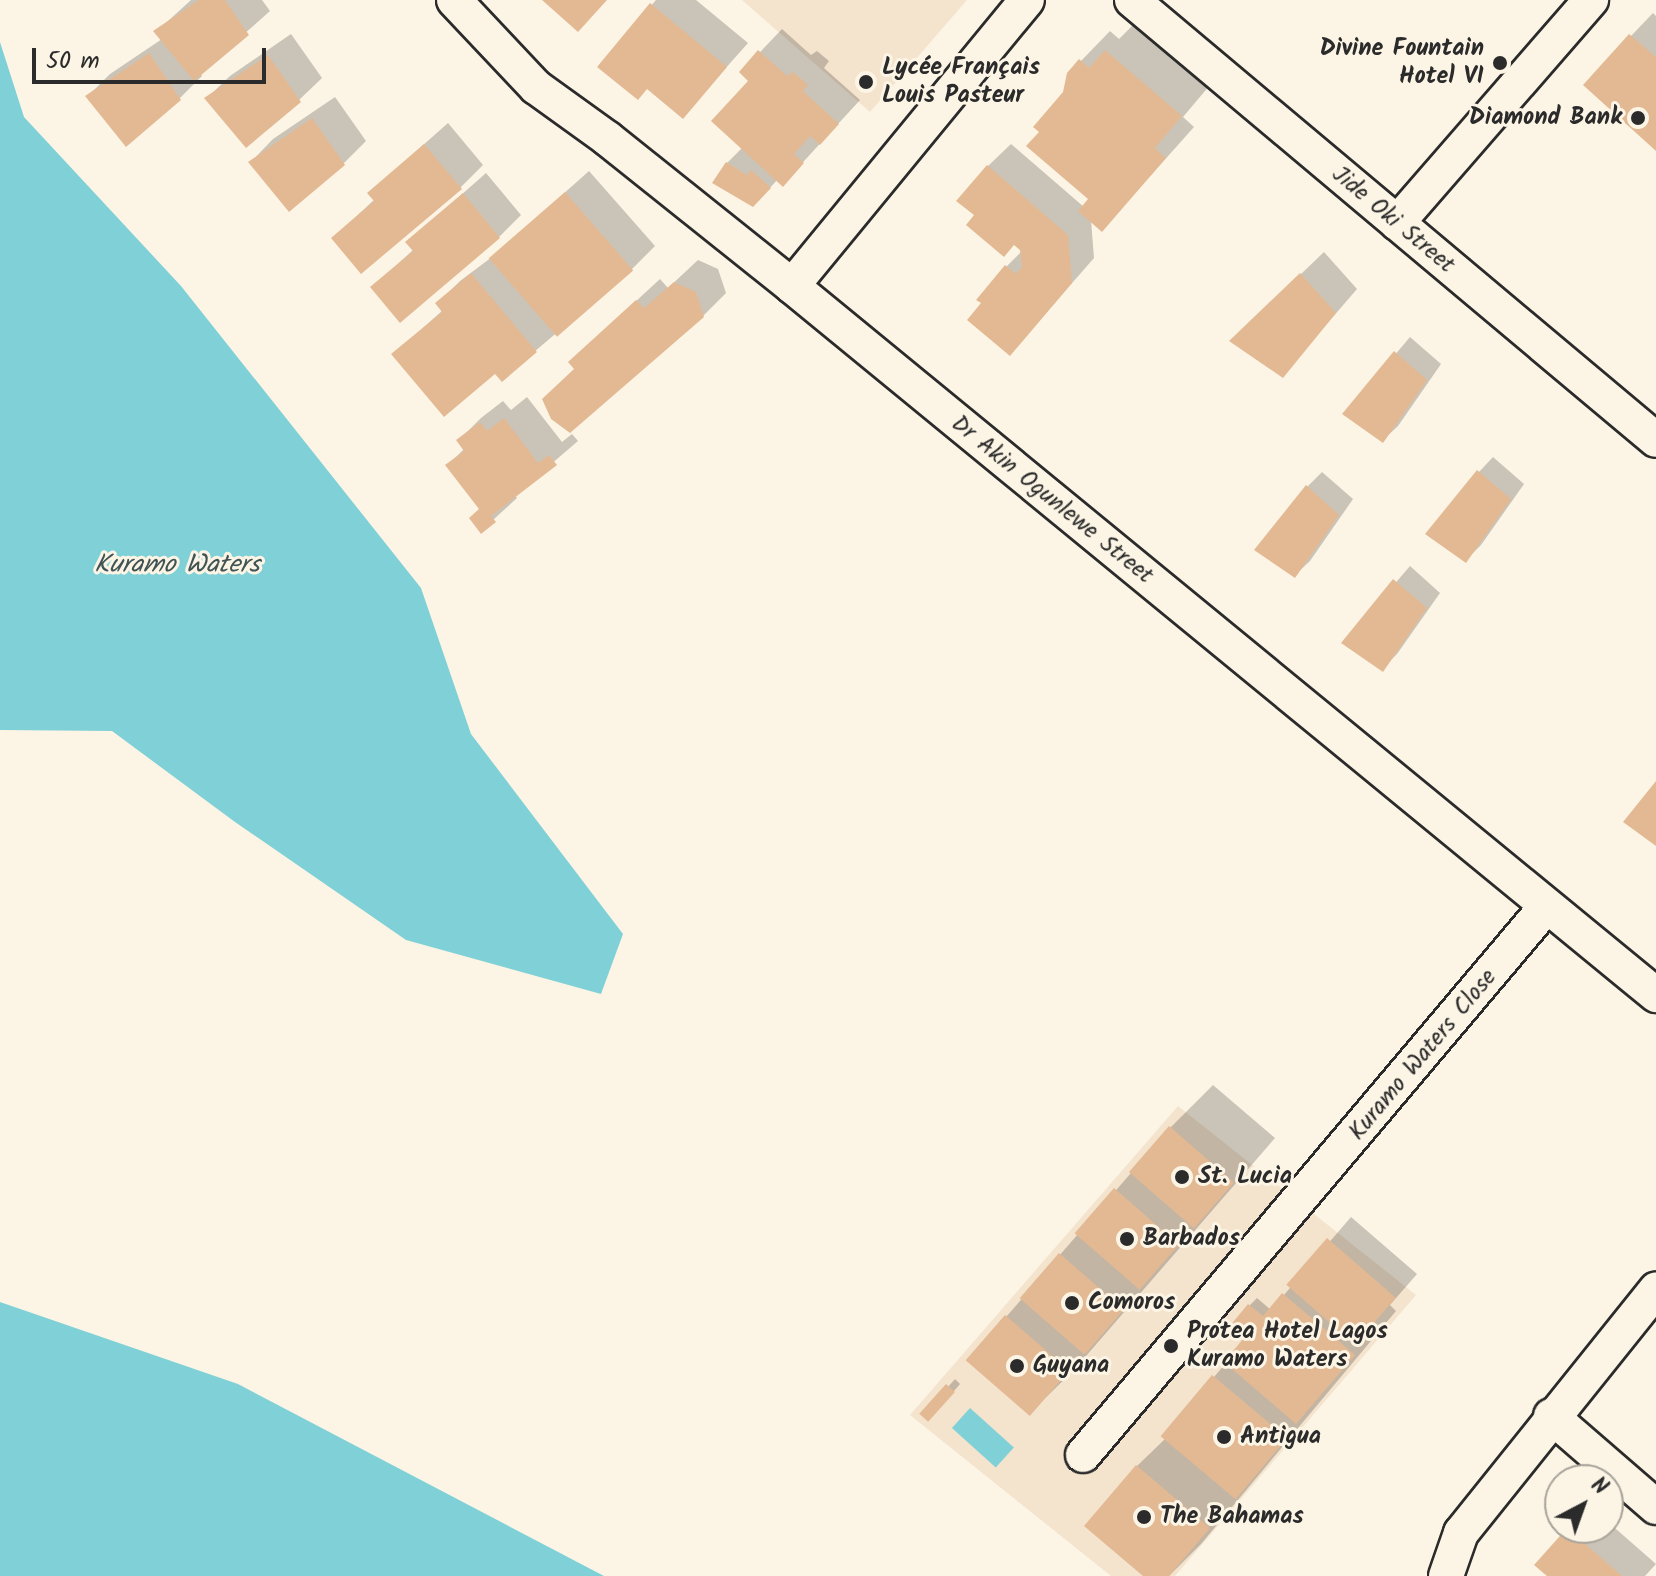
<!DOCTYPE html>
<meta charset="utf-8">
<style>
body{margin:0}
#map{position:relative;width:1656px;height:1576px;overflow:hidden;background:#fcf5e5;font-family:Kalam,sans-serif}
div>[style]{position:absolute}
.built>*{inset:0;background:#f4e3cd}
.water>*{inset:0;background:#80d1d7;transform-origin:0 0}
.shadow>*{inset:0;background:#0003}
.building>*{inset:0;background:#e3b994;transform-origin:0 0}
.roads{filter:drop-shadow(2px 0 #2b2b2b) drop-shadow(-2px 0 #2b2b2b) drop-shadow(0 2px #2b2b2b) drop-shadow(0 -2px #2b2b2b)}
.minor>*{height:34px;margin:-17px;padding:0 17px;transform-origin:17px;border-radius:17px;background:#fcf5e5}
.dots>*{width:22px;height:22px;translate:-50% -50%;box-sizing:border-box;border:4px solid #fcf5e5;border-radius:50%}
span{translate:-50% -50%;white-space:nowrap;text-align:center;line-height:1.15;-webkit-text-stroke:6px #fcf5e5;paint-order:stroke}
.poi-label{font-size:24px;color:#2b2b2b;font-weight:700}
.right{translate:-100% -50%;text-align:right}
.left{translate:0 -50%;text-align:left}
.street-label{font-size:24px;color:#2b2b2b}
.water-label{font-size:26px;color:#405456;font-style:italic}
.north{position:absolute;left:1544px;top:1464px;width:80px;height:80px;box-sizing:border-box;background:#fcf5e5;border:2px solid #a8a49b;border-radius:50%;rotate:41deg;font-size:22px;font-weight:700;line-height:32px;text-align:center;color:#2b2b2b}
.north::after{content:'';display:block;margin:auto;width:28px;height:36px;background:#2b2b2b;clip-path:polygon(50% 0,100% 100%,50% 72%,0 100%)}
.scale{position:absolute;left:32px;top:48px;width:234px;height:36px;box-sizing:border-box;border:4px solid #2b2b2b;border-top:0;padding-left:10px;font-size:24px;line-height:28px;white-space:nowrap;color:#2b2b2b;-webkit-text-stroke:6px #fcf5e5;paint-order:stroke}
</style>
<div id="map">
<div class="built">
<i style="clip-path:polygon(742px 0,967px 0,870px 112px)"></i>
<i style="clip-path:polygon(1178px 1106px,1416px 1295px,1175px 1576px,1111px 1576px,910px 1415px)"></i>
</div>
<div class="water">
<i style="clip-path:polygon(0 42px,24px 117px,181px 286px,421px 588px,471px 734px,623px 934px,601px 994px,406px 940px,235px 822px,112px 731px,0 730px)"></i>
<i style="clip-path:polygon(0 1302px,238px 1384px,604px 1576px,0 1576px)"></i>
<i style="left:970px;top:1408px;width:59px;height:27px;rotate:42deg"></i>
</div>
<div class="shadow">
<i style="clip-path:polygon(191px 0,262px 0,270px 11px,200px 73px,202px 76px,180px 98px,126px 144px,88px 96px,110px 74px,162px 39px,156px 32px)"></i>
<i style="clip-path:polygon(656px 0,696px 0,748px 43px,683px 116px,648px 87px,600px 66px)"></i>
<i style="clip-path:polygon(1653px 13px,1656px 16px,1656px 149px,1631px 36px)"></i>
<i style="clip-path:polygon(1136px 22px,1210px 85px,1183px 117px,1194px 127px,1102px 230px,1091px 220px,1094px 258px,1010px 354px,1007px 266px,1022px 251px,977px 215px,988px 166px,1011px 144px,1084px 207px,1090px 199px,1041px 132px,1081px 61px,1110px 31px,1119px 39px)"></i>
<i style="clip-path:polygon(782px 29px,811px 55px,817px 51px,829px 61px,824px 68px,860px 100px,783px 184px,778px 179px,768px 190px,727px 163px,743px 147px,750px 81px,741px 72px)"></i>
<i style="clip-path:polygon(291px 34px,322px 78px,299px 100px,207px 98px,230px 76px)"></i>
<i style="clip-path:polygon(335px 97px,366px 141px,343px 164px,251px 162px,273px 139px)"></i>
<i style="clip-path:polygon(448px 123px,483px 165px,460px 188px,333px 238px,375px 199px,369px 193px)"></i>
<i style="clip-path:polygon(589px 171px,655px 246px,632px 269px,502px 379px,496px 371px,394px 354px,443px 310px,438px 303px,460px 281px,496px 254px)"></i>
<i style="clip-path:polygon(486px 173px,521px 215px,499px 237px,372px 288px,414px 249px,408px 242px)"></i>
<i style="clip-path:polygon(1324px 252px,1357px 289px,1282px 376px,1254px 319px)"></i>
<i style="clip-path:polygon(698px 260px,718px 269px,726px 293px,703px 316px,576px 369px,570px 362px,660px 279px,668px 288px)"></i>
<i style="clip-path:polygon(1410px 337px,1441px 364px,1398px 426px,1383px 440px,1345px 414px)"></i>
<i style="clip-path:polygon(527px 397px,562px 442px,572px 434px,578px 441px,515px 495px,517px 498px,481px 531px,481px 508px,448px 465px,465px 448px,459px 440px,481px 418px,503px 401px,511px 410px)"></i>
<i style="clip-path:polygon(1493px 457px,1524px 484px,1481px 545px,1466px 560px,1479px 472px)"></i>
<i style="clip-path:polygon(1322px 472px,1353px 499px,1310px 561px,1295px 575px,1307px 487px)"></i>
<i style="clip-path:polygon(1410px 566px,1440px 593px,1397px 654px,1382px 669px,1344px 643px)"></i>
<i style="clip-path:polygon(1213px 1085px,1275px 1138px,1073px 1371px,1030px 1413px,1006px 1317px,1170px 1128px)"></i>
<i style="clip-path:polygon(1351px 1217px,1417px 1274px,1390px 1305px,1396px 1311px,1201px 1544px,1169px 1576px,1146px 1576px,1137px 1466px,1166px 1438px,1164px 1436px,1253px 1331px,1232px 1326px,1250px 1305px,1257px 1298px,1271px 1310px)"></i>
<i style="clip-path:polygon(955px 1379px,960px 1384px,935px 1413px,923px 1415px)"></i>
<i style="clip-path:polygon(1608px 1522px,1656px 1564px,1645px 1576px,1550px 1576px,1537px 1564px,1569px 1528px,1608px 1528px)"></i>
</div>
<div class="building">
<i style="clip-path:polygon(199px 0,225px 0,249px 35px,194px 81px,153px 31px)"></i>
<i style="clip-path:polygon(542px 0,607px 0,578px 32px)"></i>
<i style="clip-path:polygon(650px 3px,727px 67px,683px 119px,647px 89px,638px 100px,597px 67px)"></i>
<i style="clip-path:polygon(1629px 34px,1656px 57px,1656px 151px,1583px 85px)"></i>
<i style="clip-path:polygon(758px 50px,787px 76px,793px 72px,808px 85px,803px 91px,839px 124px,820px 145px,810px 136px,794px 154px,804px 163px,783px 187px,711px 121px,748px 81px,739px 72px)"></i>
<i style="clip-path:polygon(1105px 50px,1182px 116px,1155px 148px,1166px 158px,1102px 232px,1078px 211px,1088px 199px,1026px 146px,1039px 132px,1033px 127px,1063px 92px,1067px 73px,1079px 59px,1089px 68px)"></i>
<i style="clip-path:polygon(149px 53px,181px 100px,126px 147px,85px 96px)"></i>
<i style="clip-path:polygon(268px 55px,301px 102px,246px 148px,204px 98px)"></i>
<i style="clip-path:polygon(312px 118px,345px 165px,289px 212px,248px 162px)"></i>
<i style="clip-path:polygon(424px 144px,462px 189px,361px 274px,331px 238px,374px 201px,367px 193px)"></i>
<i style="clip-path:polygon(726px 162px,747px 175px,751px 170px,771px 188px,753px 207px,712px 183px)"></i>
<i style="clip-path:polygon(987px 165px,1068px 235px,1072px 283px,1010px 356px,967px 320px,981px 303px,976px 300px,1005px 265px,1016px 274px,1022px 267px,1020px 250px,1014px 245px,1004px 257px,966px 225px,974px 215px,956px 201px)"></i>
<i style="left:565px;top:192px;width:104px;height:101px;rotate:49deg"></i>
<i style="clip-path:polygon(463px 193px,500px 238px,400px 323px,370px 287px,413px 251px,405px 242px)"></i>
<i style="clip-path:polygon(471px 273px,537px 352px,502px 382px,495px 374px,444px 417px,391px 354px,442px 312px,435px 303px)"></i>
<i style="clip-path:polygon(1300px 273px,1336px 313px,1283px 378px,1229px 341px)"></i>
<i style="clip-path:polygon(674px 282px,696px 292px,704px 317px,570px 433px,551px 419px,542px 399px,574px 369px,568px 362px,636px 300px,644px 308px)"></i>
<i style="clip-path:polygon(1394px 351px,1427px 380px,1383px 443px,1342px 414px)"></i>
<i style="clip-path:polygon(504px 418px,538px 463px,549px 455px,557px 465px,491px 516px,496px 522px,481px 534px,469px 518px,479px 509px,445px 465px,464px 451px,456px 440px,480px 422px,487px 431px)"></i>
<i style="clip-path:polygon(1477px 470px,1511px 499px,1466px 563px,1425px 534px)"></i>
<i style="clip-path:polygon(1306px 485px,1339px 515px,1295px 578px,1254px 550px)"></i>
<i style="clip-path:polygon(1393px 579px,1427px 608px,1383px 672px,1341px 643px)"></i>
<i style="clip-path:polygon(1656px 781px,1656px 846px,1623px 822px)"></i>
<i style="left:1169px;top:1126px;width:86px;height:61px;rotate:41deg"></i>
<i style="left:1114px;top:1188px;width:86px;height:60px;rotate:41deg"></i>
<i style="left:1327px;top:1238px;width:91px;height:62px;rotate:41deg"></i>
<i style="left:1059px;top:1253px;width:86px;height:60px;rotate:41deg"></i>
<i style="clip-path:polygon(1282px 1293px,1355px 1355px,1296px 1424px,1224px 1362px,1243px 1339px,1229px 1327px,1248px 1304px,1263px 1316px)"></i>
<i style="left:1005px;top:1315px;width:85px;height:60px;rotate:41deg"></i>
<i style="left:1212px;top:1375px;width:98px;height:80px;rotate:40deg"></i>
<i style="left:946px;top:1384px;width:12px;height:40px;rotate:42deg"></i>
<i style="clip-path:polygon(1136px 1465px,1210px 1528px,1169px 1576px,1143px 1576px,1084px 1526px)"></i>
<i style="clip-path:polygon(1567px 1528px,1622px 1576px,1547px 1576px,1534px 1565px)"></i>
</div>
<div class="roads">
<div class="minor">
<i style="left:454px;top:0;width:120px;rotate:46.7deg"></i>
<i style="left:536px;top:87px;width:89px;rotate:35.8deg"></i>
<i style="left:608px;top:139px;width:236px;rotate:38.6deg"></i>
<i style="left:792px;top:286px;width:1118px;rotate:39.37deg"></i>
<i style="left:1132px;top:0;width:684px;rotate:40.02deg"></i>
<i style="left:1397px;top:223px;width:296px;rotate:-49deg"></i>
<i style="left:792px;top:286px;width:370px;rotate:-50.6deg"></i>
<i style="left:1551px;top:1416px;width:139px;rotate:40.9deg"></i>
<i style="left:1083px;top:1455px;width:717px;rotate:-49.81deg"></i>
<i style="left:1446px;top:1576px;width:46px;rotate:-70.8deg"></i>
<i style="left:1461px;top:1533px;width:312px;rotate:-51.3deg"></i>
</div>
</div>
<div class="dots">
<i style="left:1500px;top:63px;background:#2b2b2b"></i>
<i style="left:866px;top:82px;background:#2b2b2b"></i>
<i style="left:1638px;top:118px;background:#2b2b2b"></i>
<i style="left:1182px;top:1177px;background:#2b2b2b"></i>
<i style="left:1127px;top:1239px;background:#2b2b2b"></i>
<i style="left:1072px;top:1303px;background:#2b2b2b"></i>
<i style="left:1171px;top:1346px;background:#2b2b2b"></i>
<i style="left:1017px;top:1366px;background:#2b2b2b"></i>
<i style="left:1224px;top:1437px;background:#2b2b2b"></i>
<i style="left:1144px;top:1517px;background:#2b2b2b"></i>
</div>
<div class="poi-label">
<span class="right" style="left:1484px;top:63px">Divine Fountain<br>Hotel VI</span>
<span class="left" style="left:882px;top:82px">Lycée Français<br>Louis Pasteur</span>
<span class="right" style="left:1622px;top:118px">Diamond Bank</span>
<span class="left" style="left:1198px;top:1177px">St. Lucia</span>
<span class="left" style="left:1143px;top:1239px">Barbados</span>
<span class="left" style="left:1088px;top:1303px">Comoros</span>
<span class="left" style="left:1187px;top:1346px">Protea Hotel Lagos<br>Kuramo Waters</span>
<span class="left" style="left:1033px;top:1366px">Guyana</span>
<span class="left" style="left:1240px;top:1437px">Antigua</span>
<span class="left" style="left:1160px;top:1517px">The Bahamas</span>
</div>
<div class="street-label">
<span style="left:1393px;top:220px;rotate:40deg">Jide Oki Street</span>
<span style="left:1052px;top:500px;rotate:39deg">Dr Akin Ogunlewe Street</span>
<span style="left:1423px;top:1055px;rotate:-50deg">Kuramo Waters Close</span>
</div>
<div class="water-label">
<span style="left:177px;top:566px">Kuramo Waters</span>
</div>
<div class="north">N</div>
<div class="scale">50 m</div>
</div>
